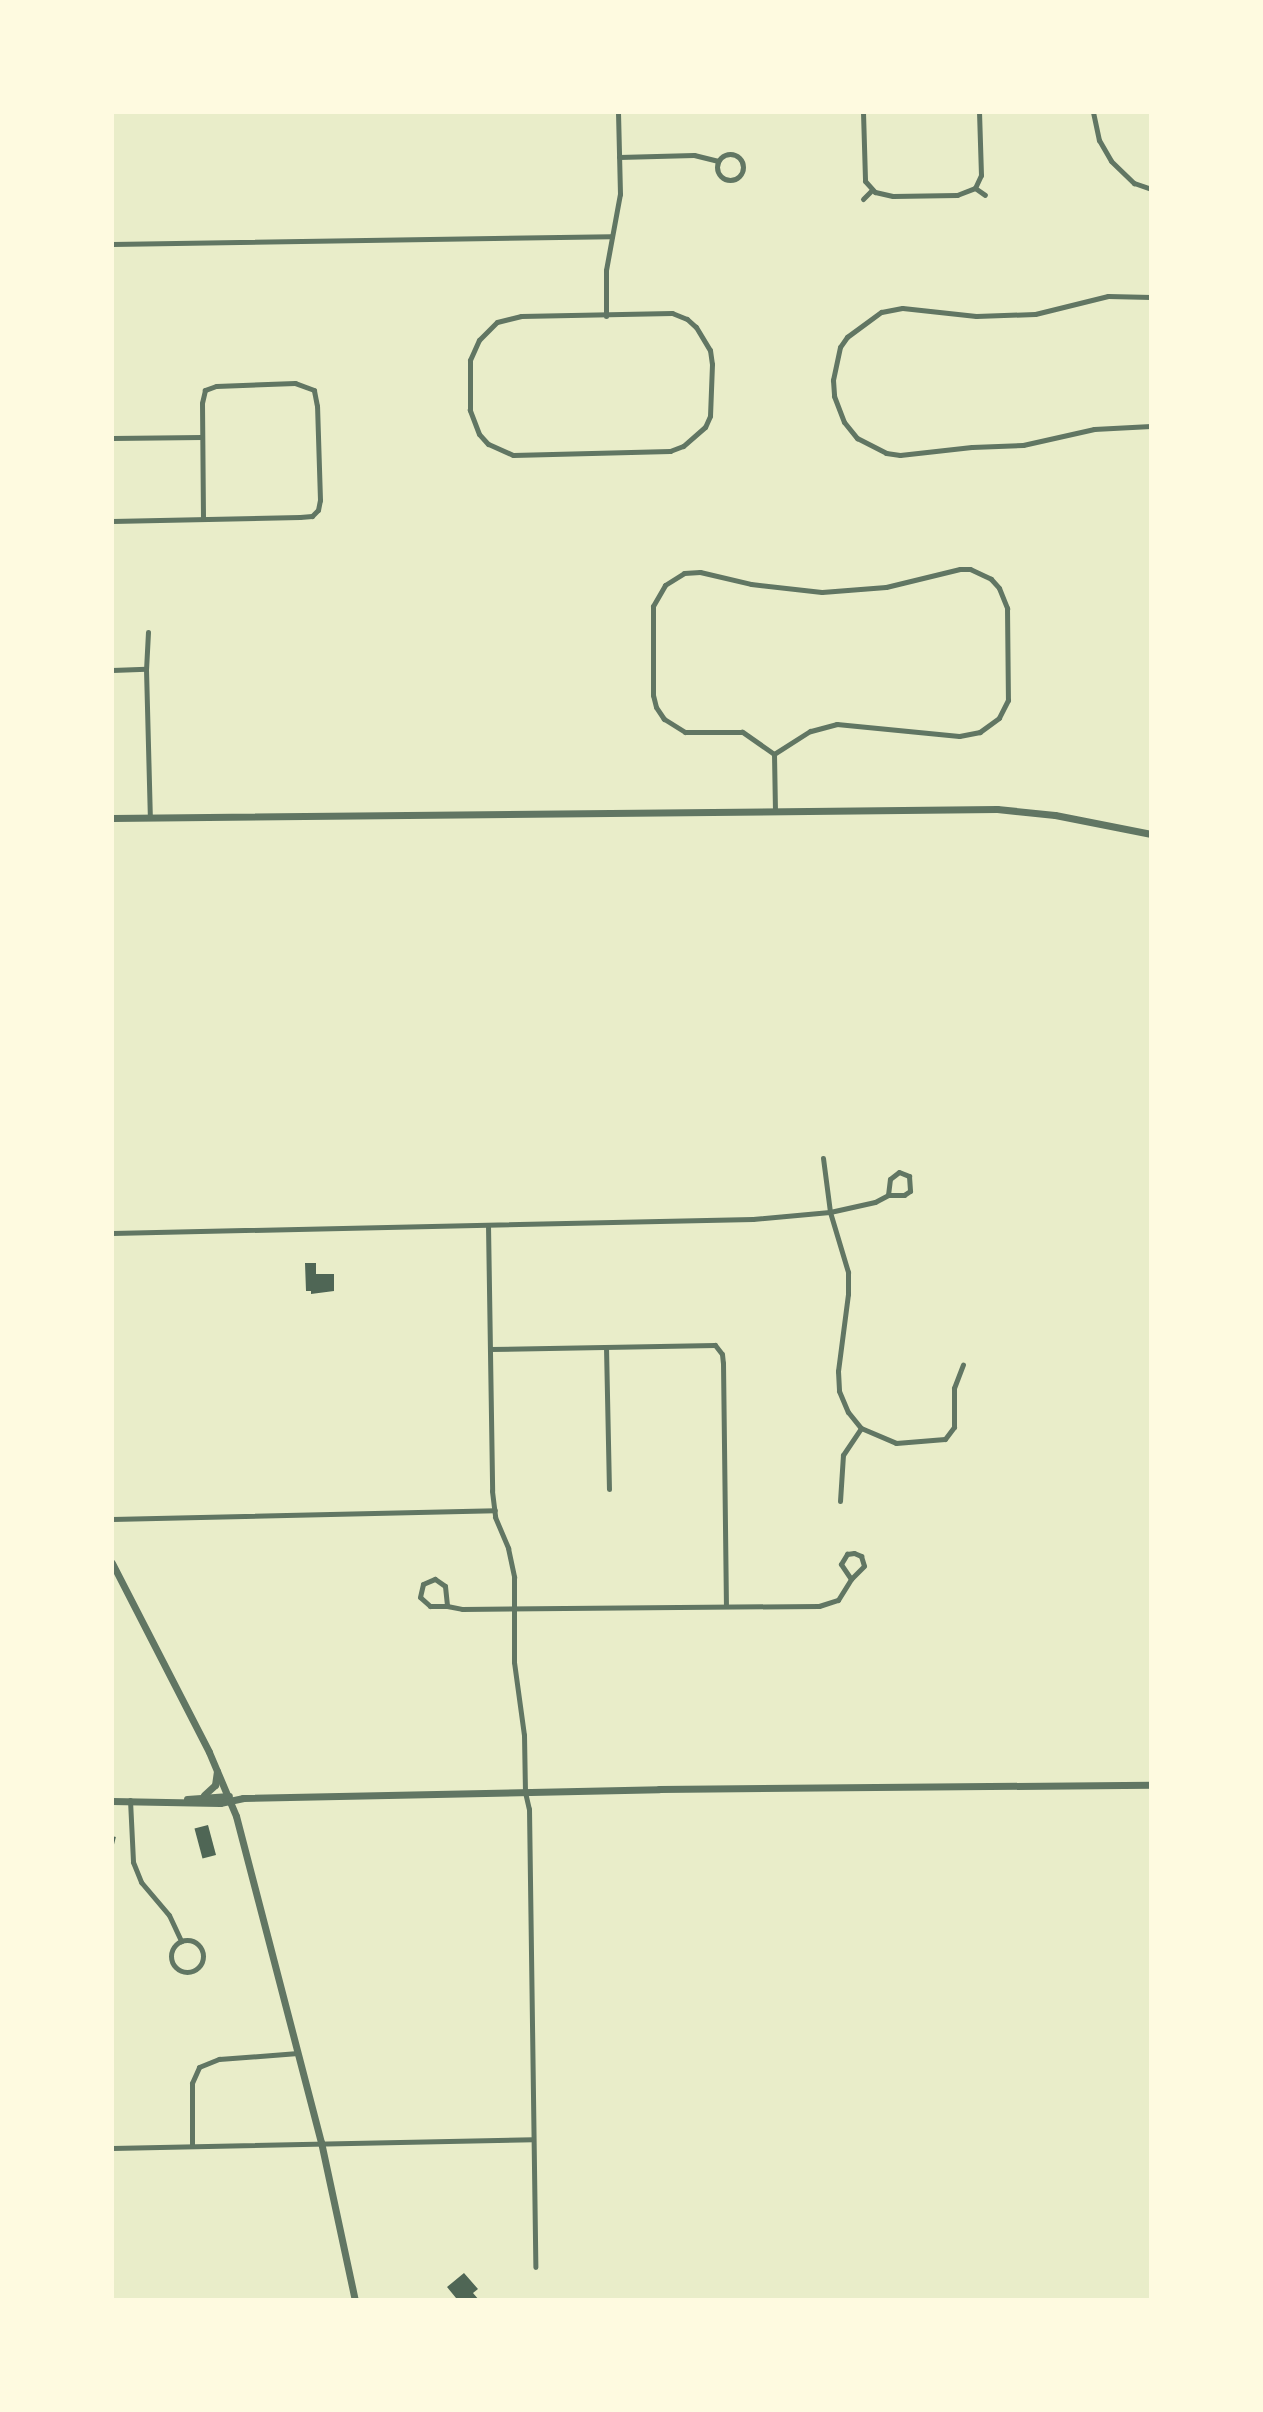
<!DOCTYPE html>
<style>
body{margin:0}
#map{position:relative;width:1263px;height:2412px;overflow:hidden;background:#e9edc9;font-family:"Roboto Condensed",sans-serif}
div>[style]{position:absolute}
.building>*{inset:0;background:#4f6655;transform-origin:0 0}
.minor>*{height:5px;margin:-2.5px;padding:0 2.5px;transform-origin:2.5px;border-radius:2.5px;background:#617663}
.minor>.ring{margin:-2.5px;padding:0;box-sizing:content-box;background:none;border:5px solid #617663;border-radius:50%}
.tertiary>*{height:7px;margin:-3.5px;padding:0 3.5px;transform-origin:3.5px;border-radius:3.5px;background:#617663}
span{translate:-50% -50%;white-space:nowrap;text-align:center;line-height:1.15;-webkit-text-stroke:7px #fefae0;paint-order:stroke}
.frame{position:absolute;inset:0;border:114px solid #fefae0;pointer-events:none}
</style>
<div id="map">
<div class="building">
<i style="clip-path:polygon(305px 1263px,316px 1263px,316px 1274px,334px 1274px,334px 1291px,311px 1294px,311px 1291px,306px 1291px)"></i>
<i style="left:208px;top:1825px;width:31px;height:14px;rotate:75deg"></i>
<i style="left:112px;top:1836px;width:4px;height:23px;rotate:14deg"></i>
<i style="clip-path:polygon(464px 2273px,478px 2289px,473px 2293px,479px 2300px,453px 2300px,456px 2298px,447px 2287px)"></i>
</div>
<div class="minor">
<i style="left:863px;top:112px;width:69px;rotate:88.3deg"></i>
<i style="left:865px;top:181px;width:15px;rotate:48deg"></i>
<i style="left:875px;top:192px;width:18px;rotate:13deg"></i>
<i style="left:893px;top:196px;width:64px;rotate:-0.9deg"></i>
<i style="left:957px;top:195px;width:19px;rotate:-21deg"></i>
<i style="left:975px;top:188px;width:14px;rotate:-65deg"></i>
<i style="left:981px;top:175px;width:63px;rotate:-91.8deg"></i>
<i style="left:1093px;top:112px;width:29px;rotate:78deg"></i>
<i style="left:1099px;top:140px;width:24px;rotate:60deg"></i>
<i style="left:1111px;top:161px;width:32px;rotate:44deg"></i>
<i style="left:1134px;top:183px;width:18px;rotate:19deg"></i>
<i class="ring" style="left:717px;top:154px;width:21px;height:21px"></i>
<i style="left:619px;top:157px;width:75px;rotate:-1.5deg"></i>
<i style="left:694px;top:155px;width:25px;rotate:14deg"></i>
<i style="left:975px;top:188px;width:12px;rotate:35deg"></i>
<i style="left:863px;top:199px;width:13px;rotate:-45deg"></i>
<i style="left:112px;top:244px;width:499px;rotate:-0.9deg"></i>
<i style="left:1151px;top:297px;width:43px;rotate:-178.7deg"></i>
<i style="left:1108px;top:296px;width:75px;rotate:166.1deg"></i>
<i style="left:1035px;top:314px;width:59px;rotate:178.1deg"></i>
<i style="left:976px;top:316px;width:74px;rotate:-173.8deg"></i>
<i style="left:902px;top:308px;width:21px;rotate:169deg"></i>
<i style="left:881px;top:312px;width:42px;rotate:143.7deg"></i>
<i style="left:847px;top:337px;width:12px;rotate:125deg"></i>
<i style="left:840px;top:347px;width:34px;rotate:102deg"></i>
<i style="left:833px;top:380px;width:16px;rotate:86deg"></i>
<i style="left:834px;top:396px;width:28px;rotate:69deg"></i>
<i style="left:844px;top:422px;width:21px;rotate:51deg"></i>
<i style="left:857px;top:438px;width:33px;rotate:27deg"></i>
<i style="left:886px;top:453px;width:14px;rotate:8deg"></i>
<i style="left:900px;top:455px;width:72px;rotate:-6.3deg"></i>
<i style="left:972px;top:447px;width:51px;rotate:-2.2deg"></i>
<i style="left:1023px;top:445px;width:73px;rotate:-12.7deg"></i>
<i style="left:1094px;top:429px;width:57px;rotate:-3deg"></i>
<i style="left:672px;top:313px;width:16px;rotate:22deg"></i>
<i style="left:687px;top:319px;width:12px;rotate:42deg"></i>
<i style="left:696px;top:327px;width:27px;rotate:59deg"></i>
<i style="left:710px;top:350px;width:14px;rotate:82deg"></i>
<i style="left:712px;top:364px;width:52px;rotate:92.2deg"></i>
<i style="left:710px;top:416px;width:12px;rotate:114deg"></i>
<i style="left:705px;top:427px;width:29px;rotate:139deg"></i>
<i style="left:683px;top:446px;width:14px;rotate:159deg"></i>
<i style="left:670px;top:451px;width:157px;rotate:178.5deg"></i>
<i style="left:513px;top:455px;width:27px;rotate:-156deg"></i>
<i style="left:488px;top:444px;width:13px;rotate:-132deg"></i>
<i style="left:479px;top:434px;width:26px;rotate:-111deg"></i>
<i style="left:470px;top:410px;width:50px;rotate:-90deg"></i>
<i style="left:470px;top:360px;width:22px;rotate:-66deg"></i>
<i style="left:479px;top:340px;width:25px;rotate:-45deg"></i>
<i style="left:497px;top:322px;width:25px;rotate:-14deg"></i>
<i style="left:521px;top:316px;width:151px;rotate:-1.1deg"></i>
<i style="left:606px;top:316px;width:46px;rotate:-90deg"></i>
<i style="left:606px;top:270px;width:77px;rotate:-79.6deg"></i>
<i style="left:620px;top:194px;width:82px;rotate:-91.4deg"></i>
<i style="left:112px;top:438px;width:90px;rotate:-0.6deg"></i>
<i style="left:112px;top:521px;width:188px;rotate:-1.2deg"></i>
<i style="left:300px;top:517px;width:12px;rotate:-5deg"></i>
<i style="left:312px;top:516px;width:8px;rotate:-45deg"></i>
<i style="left:318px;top:510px;width:10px;rotate:-79deg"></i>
<i style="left:320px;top:500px;width:94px;rotate:-91.8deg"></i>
<i style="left:317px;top:406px;width:16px;rotate:-101deg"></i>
<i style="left:314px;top:390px;width:20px;rotate:-160deg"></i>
<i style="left:295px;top:383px;width:79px;rotate:177.8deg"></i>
<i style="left:216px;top:386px;width:12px;rotate:160deg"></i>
<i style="left:205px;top:390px;width:13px;rotate:103deg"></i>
<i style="left:202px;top:403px;width:116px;rotate:89.5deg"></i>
<i style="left:960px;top:569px;width:10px"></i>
<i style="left:970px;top:569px;width:23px;rotate:25deg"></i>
<i style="left:991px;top:579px;width:12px;rotate:48deg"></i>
<i style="left:999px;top:588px;width:22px;rotate:68deg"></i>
<i style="left:1007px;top:608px;width:92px;rotate:89.4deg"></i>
<i style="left:1008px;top:700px;width:20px;rotate:117deg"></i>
<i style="left:999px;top:718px;width:24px;rotate:144deg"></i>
<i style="left:980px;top:732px;width:21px;rotate:169deg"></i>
<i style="left:959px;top:736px;width:123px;rotate:-174.4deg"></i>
<i style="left:837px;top:724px;width:28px;rotate:165deg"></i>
<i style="left:810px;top:731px;width:43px;rotate:147.4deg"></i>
<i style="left:774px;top:754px;width:39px;rotate:-145deg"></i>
<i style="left:742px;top:732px;width:57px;rotate:180deg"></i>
<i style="left:685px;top:732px;width:25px;rotate:-148deg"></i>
<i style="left:664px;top:719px;width:14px;rotate:-124deg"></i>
<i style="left:656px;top:707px;width:12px;rotate:-104deg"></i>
<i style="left:653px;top:695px;width:89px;rotate:-90deg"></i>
<i style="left:653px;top:606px;width:24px;rotate:-60deg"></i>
<i style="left:665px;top:585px;width:22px;rotate:-32deg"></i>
<i style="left:684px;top:573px;width:16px;rotate:-4deg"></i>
<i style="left:700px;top:572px;width:52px;rotate:13.2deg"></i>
<i style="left:751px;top:584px;width:71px;rotate:6.4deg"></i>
<i style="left:822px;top:592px;width:64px;rotate:-4.5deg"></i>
<i style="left:886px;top:587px;width:76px;rotate:-13.7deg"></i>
<i style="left:148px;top:632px;width:37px;rotate:93deg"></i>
<i style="left:146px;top:669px;width:148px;rotate:88.5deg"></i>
<i style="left:112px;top:670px;width:34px;rotate:-2deg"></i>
<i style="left:774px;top:754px;width:57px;rotate:89deg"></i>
<i style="left:823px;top:1158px;width:54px;rotate:82.6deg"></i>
<i style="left:830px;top:1212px;width:63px;rotate:73.3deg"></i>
<i style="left:848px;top:1272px;width:22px;rotate:90deg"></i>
<i style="left:848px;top:1294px;width:78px;rotate:97.4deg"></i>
<i style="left:838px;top:1371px;width:20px;rotate:87deg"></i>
<i style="left:839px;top:1391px;width:23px;rotate:67deg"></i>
<i style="left:848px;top:1412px;width:21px;rotate:51deg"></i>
<i style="left:861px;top:1428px;width:38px;rotate:23deg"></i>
<i style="left:896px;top:1443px;width:49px;rotate:-4.7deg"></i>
<i style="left:945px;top:1439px;width:15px;rotate:-53deg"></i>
<i style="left:954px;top:1427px;width:39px;rotate:-90deg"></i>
<i style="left:954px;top:1388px;width:25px;rotate:-69deg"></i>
<i style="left:899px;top:1172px;width:11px;rotate:22deg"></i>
<i style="left:909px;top:1176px;width:15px;rotate:86deg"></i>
<i style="left:910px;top:1191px;width:7px;rotate:146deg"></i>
<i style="left:904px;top:1195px;width:16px;rotate:180deg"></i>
<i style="left:888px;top:1195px;width:16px;rotate:-83deg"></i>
<i style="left:890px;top:1179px;width:11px;rotate:-38deg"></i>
<i style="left:488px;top:1225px;width:266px;rotate:89.1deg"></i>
<i style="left:492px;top:1491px;width:26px;rotate:83deg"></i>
<i style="left:495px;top:1517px;width:34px;rotate:67deg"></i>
<i style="left:508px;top:1548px;width:30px;rotate:78deg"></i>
<i style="left:514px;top:1577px;width:85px;rotate:90deg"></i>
<i style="left:514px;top:1662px;width:74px;rotate:82.2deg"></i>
<i style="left:524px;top:1735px;width:57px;rotate:89deg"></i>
<i style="left:525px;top:1792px;width:17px;rotate:77deg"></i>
<i style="left:529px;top:1809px;width:458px;rotate:89.2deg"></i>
<i style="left:112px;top:1233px;width:641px;rotate:-1.25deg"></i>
<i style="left:753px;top:1219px;width:77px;rotate:-5.2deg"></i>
<i style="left:830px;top:1212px;width:46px;rotate:-12.5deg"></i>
<i style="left:875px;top:1202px;width:15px;rotate:-28deg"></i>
<i style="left:606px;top:1347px;width:142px;rotate:88.8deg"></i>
<i style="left:490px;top:1349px;width:225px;rotate:-1deg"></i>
<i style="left:715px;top:1345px;width:11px;rotate:52deg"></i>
<i style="left:722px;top:1354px;width:9px;rotate:84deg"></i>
<i style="left:723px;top:1363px;width:243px;rotate:89.3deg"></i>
<i style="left:840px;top:1501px;width:46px;rotate:-86.3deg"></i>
<i style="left:843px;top:1455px;width:32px;rotate:-56deg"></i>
<i style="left:112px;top:1519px;width:383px;rotate:-1.3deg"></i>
<i style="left:854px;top:1553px;width:8px;rotate:23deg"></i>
<i style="left:861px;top:1556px;width:10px;rotate:73deg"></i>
<i style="left:864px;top:1566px;width:18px;rotate:135deg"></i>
<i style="left:851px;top:1579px;width:18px;rotate:-124deg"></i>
<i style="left:841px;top:1564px;width:12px;rotate:-59deg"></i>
<i style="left:847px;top:1554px;width:7px;rotate:-8deg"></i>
<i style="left:435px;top:1579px;width:12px;rotate:35deg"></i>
<i style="left:445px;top:1586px;width:20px;rotate:84deg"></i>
<i style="left:447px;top:1606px;width:17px;rotate:180deg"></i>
<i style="left:430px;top:1606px;width:13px;rotate:-138deg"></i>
<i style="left:420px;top:1597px;width:13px;rotate:-77deg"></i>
<i style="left:423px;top:1584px;width:13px;rotate:-23deg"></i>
<i style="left:447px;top:1606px;width:15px;rotate:11deg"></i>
<i style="left:462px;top:1609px;width:357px;rotate:-0.5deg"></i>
<i style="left:819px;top:1606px;width:20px;rotate:-18deg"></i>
<i style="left:838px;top:1600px;width:25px;rotate:-58deg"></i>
<i style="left:130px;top:1800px;width:62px;rotate:87.2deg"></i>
<i style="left:133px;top:1862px;width:22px;rotate:68deg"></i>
<i style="left:141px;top:1882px;width:43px;rotate:49.7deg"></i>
<i style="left:169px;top:1915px;width:29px;rotate:65deg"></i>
<i class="ring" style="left:171px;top:1940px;width:27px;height:27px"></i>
<i style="left:192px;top:2146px;width:63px;rotate:-90deg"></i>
<i style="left:192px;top:2083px;width:17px;rotate:-66deg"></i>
<i style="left:199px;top:2067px;width:22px;rotate:-22deg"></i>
<i style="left:219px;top:2059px;width:79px;rotate:-4.3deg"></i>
<i style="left:112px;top:2148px;width:421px;rotate:-1.2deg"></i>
</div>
<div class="tertiary">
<i style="left:112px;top:818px;width:885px;rotate:-0.58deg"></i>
<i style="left:997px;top:809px;width:58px;rotate:5.9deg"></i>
<i style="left:1055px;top:815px;width:98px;rotate:11.2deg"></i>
<i style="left:112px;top:1563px;width:212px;rotate:62.8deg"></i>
<i style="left:209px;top:1752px;width:69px;rotate:67.1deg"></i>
<i style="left:236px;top:1816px;width:337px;rotate:75.4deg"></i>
<i style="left:321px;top:2142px;width:162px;rotate:77.9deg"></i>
<i style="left:204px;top:1795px;width:15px;rotate:-42deg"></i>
<i style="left:215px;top:1785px;width:14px;rotate:-82deg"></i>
<i style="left:187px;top:1799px;width:42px;rotate:-4.1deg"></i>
<i style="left:112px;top:1801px;width:108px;rotate:1.1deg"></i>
<i style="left:220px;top:1803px;width:24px;rotate:-12deg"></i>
<i style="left:243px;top:1798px;width:416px;rotate:-1.2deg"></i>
<i style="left:659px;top:1789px;width:492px;rotate:-0.5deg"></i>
</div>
<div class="frame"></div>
</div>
